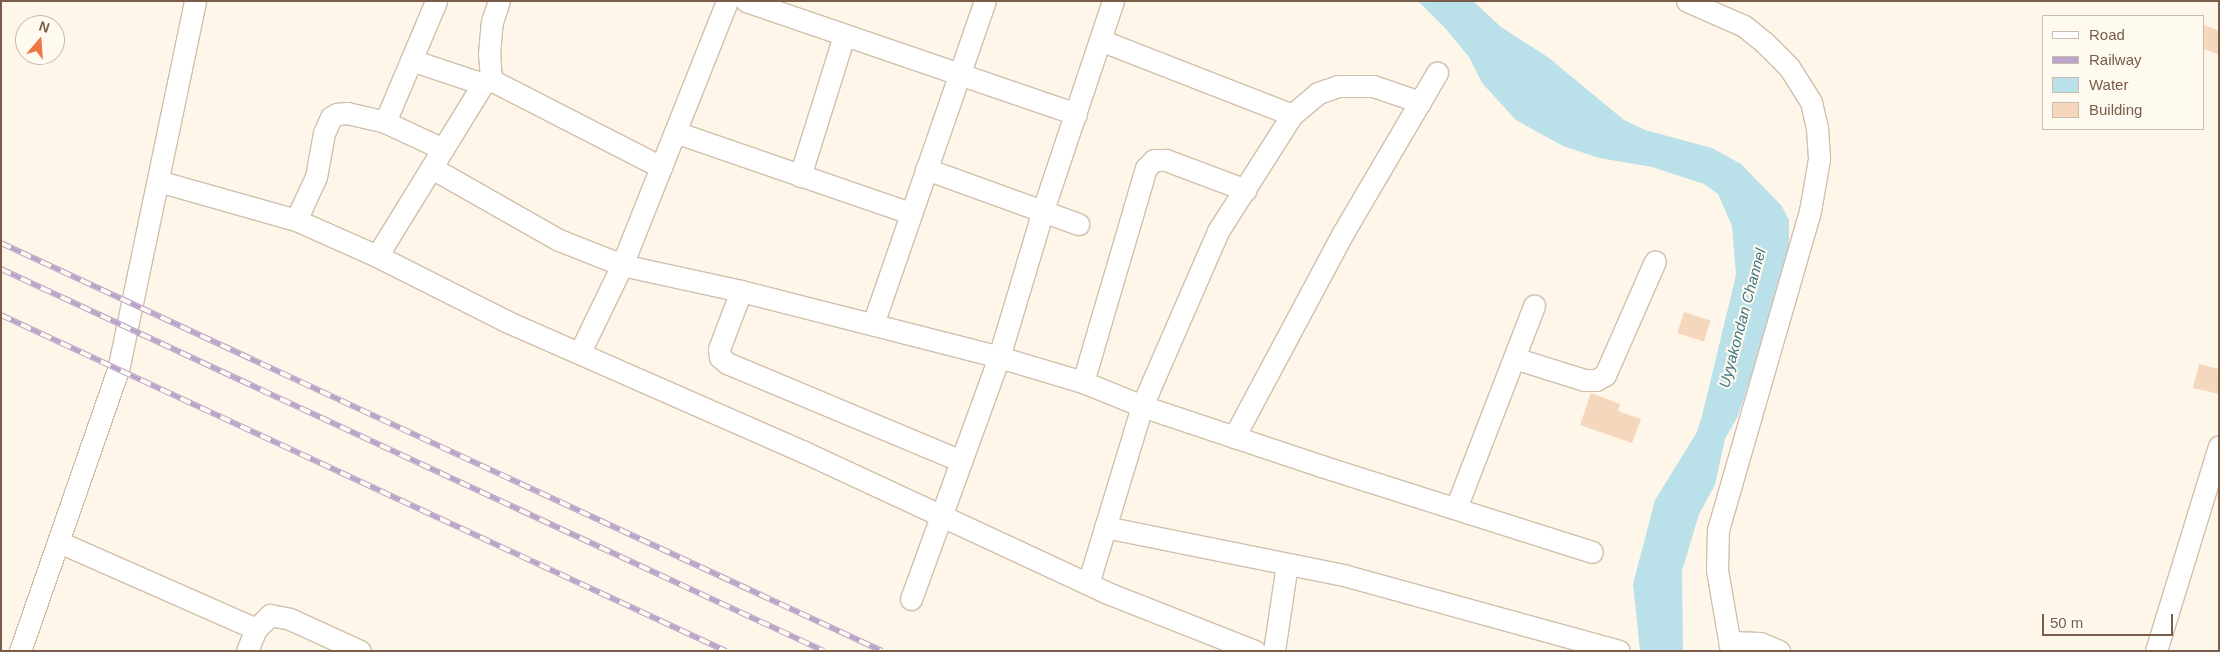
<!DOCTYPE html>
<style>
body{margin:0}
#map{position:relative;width:2220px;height:652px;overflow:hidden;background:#fef6e8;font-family:Helvetica,sans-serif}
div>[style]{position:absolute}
.water>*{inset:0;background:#bae0e9}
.building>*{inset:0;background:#f5d7be;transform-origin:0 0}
.roads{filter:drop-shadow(1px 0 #d1bfac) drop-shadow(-1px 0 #d1bfac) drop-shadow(0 1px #d1bfac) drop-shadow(0 -1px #d1bfac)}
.minor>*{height:21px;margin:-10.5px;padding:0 10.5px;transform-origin:10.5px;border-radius:10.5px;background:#fff}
.rail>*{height:5.5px;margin-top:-2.75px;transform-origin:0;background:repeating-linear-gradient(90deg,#fffaf0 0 11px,#baa4c9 0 22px);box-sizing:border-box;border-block:1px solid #baa4c9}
span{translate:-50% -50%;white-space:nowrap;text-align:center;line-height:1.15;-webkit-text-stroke:4px #fffaf0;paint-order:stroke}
.water-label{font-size:15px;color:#3f7787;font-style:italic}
.frame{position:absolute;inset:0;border:2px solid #7a5d49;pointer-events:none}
.legend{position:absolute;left:2042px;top:15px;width:162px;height:115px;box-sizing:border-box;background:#fffaf0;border:1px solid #cabbad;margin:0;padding:6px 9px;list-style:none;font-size:15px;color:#7a5d49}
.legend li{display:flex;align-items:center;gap:10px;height:25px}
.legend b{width:25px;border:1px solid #cabbad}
.north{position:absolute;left:15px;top:15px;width:50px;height:50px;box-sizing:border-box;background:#fffaf0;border:1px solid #cabbad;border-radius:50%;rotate:18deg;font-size:14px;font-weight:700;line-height:20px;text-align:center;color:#7a5d49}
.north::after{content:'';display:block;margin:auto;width:18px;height:22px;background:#ee7546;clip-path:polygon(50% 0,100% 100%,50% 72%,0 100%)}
.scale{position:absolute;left:2042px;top:614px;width:131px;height:22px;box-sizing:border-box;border:2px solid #7a5d49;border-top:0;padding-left:6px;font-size:15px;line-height:18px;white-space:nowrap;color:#7a5d49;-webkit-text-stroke:4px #fffaf0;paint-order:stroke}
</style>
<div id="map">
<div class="water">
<i style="clip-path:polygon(1418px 1px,1473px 1px,1501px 27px,1549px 58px,1624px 120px,1645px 130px,1712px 148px,1741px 164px,1781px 205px,1789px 220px,1789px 260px,1738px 416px,1725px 439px,1715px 485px,1699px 514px,1682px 571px,1683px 651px,1640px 651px,1633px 584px,1655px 500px,1697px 432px,1702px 416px,1736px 275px,1732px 226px,1718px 194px,1704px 184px,1652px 167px,1599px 158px,1563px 146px,1516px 120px,1482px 83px,1469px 57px,1445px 28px)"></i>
</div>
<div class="building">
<i style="clip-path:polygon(2204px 25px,2219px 31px,2219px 55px,2204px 49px)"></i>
<i style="left:1684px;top:312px;width:28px;height:22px;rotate:18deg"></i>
<i style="clip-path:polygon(2199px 364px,2219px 369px,2219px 394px,2193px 388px)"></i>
<i style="clip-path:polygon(1591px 393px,1620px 404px,1618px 411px,1641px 419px,1632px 443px,1580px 425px)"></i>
</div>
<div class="roads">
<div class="minor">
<i style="left:746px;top:1px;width:349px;rotate:18.9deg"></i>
<i style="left:1687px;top:1px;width:62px;rotate:23.7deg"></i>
<i style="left:1744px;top:26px;width:26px;rotate:39deg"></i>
<i style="left:1764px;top:42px;width:35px;rotate:45deg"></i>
<i style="left:1789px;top:67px;width:41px;rotate:57.8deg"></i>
<i style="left:1811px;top:102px;width:28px;rotate:77deg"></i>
<i style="left:1817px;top:129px;width:30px;rotate:86deg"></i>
<i style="left:1819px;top:159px;width:53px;rotate:99.8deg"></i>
<i style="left:1810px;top:211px;width:331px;rotate:106.1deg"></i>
<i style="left:1718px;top:529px;width:41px;rotate:91.4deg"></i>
<i style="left:1717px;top:570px;width:82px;rotate:80.2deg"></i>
<i style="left:1100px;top:40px;width:206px;rotate:21.3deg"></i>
<i style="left:411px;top:60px;width:76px;rotate:18.4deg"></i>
<i style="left:491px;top:80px;width:26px;rotate:-94deg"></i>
<i style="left:489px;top:54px;width:32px;rotate:-85deg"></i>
<i style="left:492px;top:22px;width:22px;rotate:-72deg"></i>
<i style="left:385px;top:122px;width:131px;rotate:-67.1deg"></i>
<i style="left:675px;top:132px;width:141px;rotate:-68.3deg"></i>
<i style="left:432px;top:168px;width:146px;rotate:29.6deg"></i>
<i style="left:559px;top:240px;width:68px;rotate:21.6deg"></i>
<i style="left:622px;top:265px;width:143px;rotate:-68.3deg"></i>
<i style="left:675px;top:132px;width:249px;rotate:19deg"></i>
<i style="left:926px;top:169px;width:162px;rotate:19.9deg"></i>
<i style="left:800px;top:176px;width:147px;rotate:-72.6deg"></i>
<i style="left:158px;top:181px;width:143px;rotate:15.8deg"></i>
<i style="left:296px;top:220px;width:89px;rotate:24deg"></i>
<i style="left:377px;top:256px;width:147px;rotate:26.7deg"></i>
<i style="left:508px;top:322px;width:323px;rotate:23.7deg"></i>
<i style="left:804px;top:452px;width:332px;rotate:24.9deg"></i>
<i style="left:1105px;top:592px;width:161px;rotate:21.5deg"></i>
<i style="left:296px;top:220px;width:47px;rotate:-65.1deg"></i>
<i style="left:316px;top:177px;width:45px;rotate:-79.7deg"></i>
<i style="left:324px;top:133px;width:17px;rotate:-66deg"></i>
<i style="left:331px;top:117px;width:7px;rotate:-27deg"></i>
<i style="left:337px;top:114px;width:10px;rotate:-6deg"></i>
<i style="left:347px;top:113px;width:39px;rotate:13deg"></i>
<i style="left:385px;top:122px;width:64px;rotate:25deg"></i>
<i style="left:377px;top:256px;width:202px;rotate:-58.4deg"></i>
<i style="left:483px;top:84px;width:9px;rotate:-27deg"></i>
<i style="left:491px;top:80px;width:191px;rotate:27.1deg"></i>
<i style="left:741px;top:291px;width:62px;rotate:110.8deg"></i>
<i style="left:719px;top:349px;width:8px;rotate:83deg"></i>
<i style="left:720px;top:357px;width:9px;rotate:41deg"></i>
<i style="left:727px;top:363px;width:254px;rotate:22.7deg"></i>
<i style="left:873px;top:324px;width:342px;rotate:-70.9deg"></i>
<i style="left:580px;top:352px;width:97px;rotate:-64.2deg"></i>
<i style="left:622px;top:265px;width:122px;rotate:12.3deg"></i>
<i style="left:741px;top:291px;width:266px;rotate:14.3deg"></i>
<i style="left:999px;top:357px;width:153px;rotate:-73.3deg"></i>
<i style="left:1043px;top:210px;width:220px;rotate:-71.5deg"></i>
<i style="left:1514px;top:358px;width:73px;rotate:17.4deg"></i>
<i style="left:1584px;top:380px;width:12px"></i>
<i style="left:1596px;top:380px;width:10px;rotate:-29deg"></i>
<i style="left:1605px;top:375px;width:124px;rotate:-66.3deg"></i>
<i style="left:1083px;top:382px;width:223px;rotate:-73.6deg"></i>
<i style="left:1146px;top:168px;width:11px;rotate:-45deg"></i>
<i style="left:1154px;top:160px;width:12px"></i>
<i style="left:1166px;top:160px;width:85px;rotate:20.6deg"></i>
<i style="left:1234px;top:437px;width:231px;rotate:-61.9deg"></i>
<i style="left:1343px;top:233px;width:186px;rotate:-59.6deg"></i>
<i style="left:1456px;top:508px;width:217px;rotate:-68.9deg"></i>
<i style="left:1105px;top:527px;width:247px;rotate:11.4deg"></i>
<i style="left:1347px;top:576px;width:282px;rotate:15.4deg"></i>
<i style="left:59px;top:542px;width:215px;rotate:23.8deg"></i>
<i style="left:1088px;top:584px;width:186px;rotate:-73.1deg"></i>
<i style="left:1142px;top:406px;width:191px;rotate:-66.5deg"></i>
<i style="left:1218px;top:231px;width:138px;rotate:-57.5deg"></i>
<i style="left:1292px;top:115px;width:34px;rotate:-40deg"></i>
<i style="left:1318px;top:93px;width:21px;rotate:-19deg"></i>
<i style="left:1338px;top:86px;width:35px"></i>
<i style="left:1373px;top:86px;width:50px;rotate:18.8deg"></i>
<i style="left:911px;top:599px;width:258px;rotate:-70deg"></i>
<i style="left:999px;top:357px;width:88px;rotate:16.6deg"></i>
<i style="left:1083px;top:382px;width:64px;rotate:22.1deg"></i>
<i style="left:1142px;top:406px;width:189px;rotate:18.5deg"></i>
<i style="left:1321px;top:466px;width:284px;rotate:17.6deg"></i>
<i style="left:1729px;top:642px;width:31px;rotate:2deg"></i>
<i style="left:1760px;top:643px;width:21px;rotate:23deg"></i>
<i style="left:20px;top:651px;width:298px;rotate:-70.8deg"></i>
<i style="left:118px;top:370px;width:377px;rotate:-78.2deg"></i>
<i style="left:247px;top:651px;width:24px;rotate:-68deg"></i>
<i style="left:256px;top:629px;width:20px;rotate:-45deg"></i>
<i style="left:270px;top:615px;width:20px;rotate:11deg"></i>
<i style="left:290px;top:619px;width:77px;rotate:24.6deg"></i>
<i style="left:1274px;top:651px;width:88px;rotate:-81.5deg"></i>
<i style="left:2156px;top:651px;width:214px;rotate:-72.9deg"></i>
</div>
</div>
<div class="rail">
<i style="left:1px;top:243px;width:971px;rotate:24.85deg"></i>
<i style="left:1px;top:269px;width:907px;rotate:24.9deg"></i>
<i style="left:1px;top:315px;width:799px;rotate:24.87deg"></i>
</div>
<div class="water-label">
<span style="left:1742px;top:318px;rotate:-75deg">Uyyakondan Channel</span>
</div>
<div class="frame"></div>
<ul class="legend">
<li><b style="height:6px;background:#fff"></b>Road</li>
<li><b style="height:6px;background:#baa4c9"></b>Railway</li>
<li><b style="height:14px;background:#bae0e9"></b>Water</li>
<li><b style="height:14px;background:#f5d7be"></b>Building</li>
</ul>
<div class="north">N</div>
<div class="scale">50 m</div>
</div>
